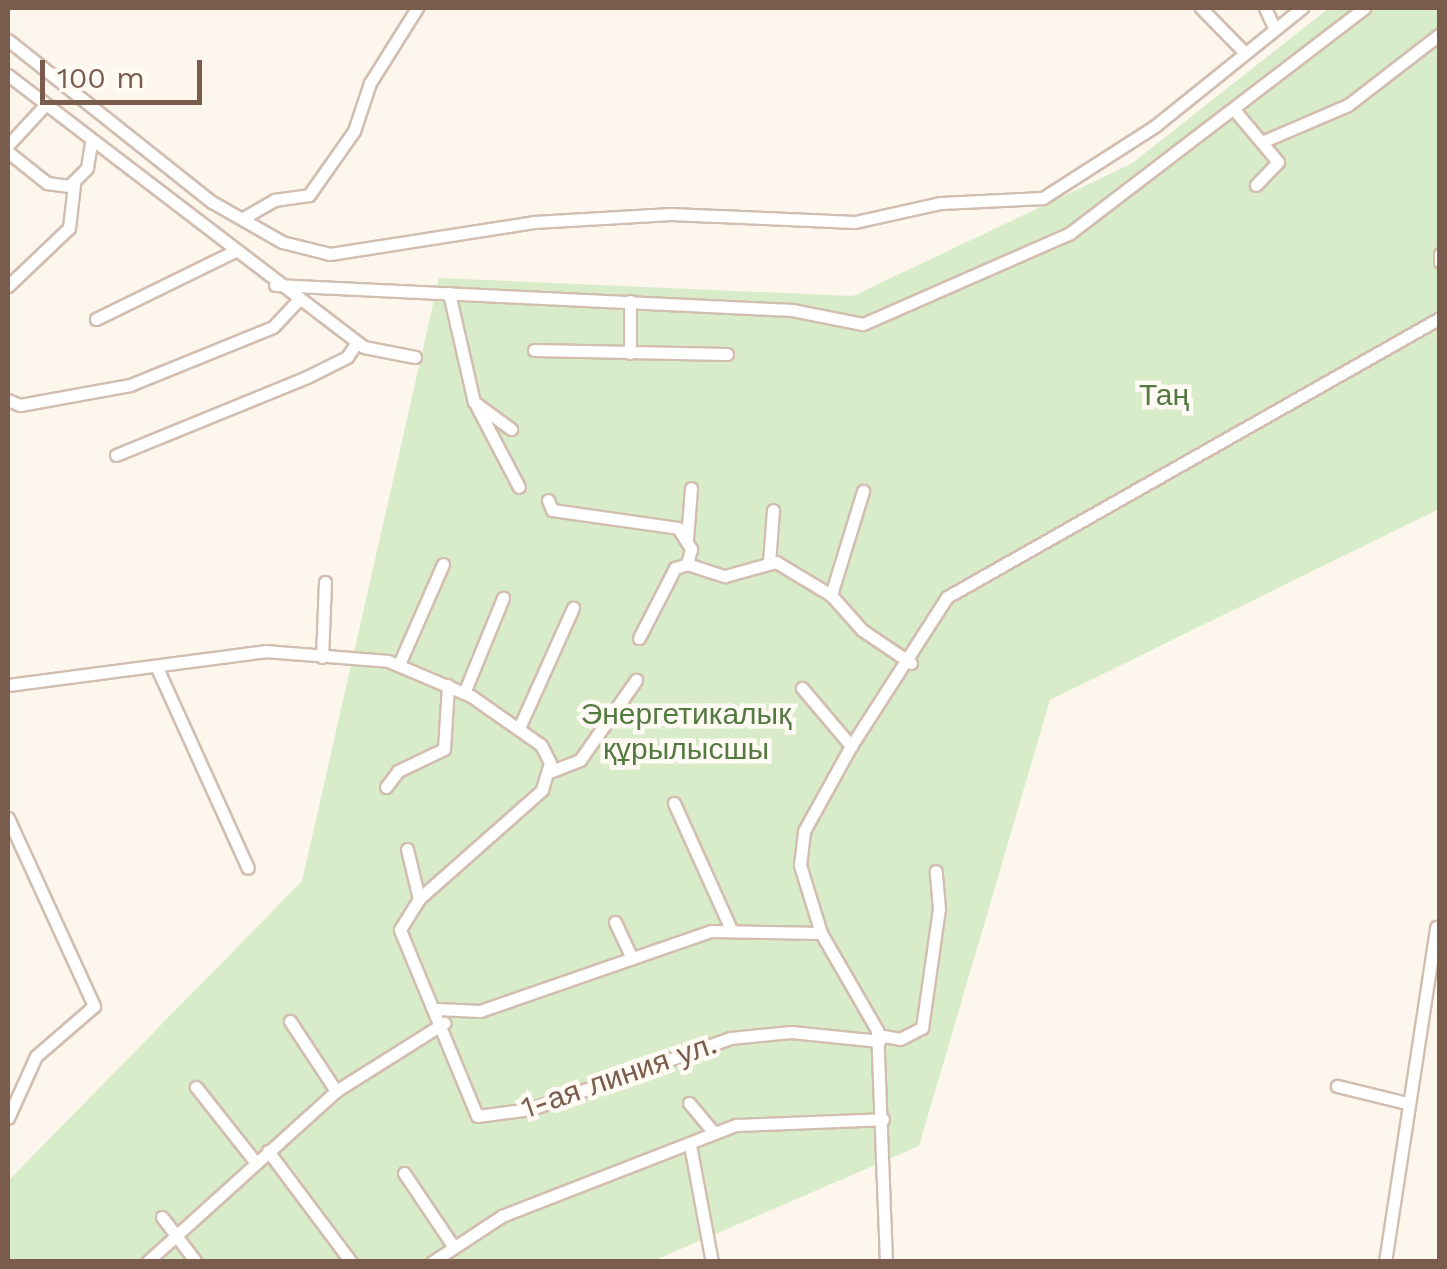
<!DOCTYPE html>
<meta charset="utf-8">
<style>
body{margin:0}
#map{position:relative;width:1447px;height:1269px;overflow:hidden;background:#fdf6ec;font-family:"Work Sans",sans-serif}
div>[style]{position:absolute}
.green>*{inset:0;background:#d8ecc9}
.roads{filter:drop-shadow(2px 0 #d1beb0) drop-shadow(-2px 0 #d1beb0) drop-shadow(0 2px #d1beb0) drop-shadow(0 -2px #d1beb0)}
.minor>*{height:11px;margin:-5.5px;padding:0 5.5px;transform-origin:5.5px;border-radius:5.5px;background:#fff}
span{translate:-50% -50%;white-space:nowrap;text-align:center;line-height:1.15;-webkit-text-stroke:9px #fffaf3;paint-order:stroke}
.park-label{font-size:30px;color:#537a41}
.street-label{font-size:30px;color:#7a5c4d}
.frame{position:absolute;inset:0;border:10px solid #7a5c4d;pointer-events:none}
.scale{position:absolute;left:40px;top:60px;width:162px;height:45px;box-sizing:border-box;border:5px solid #7a5c4d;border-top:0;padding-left:12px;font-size:30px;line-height:35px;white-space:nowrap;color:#7a5c4d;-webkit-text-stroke:8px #fffaf3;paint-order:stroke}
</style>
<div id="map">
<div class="green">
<i style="clip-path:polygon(1329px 8px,1439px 8px,1439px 509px,1050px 700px,919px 1146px,653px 1261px,8px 1262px,8px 1181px,302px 881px,439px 278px,853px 296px,1131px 164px)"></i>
</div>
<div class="roads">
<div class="minor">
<i style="left:1201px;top:8px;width:63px;rotate:45.6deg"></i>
<i style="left:1265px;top:8px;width:23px;rotate:65deg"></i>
<i style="left:8px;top:40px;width:260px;rotate:38.5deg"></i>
<i style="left:212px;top:202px;width:81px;rotate:29.7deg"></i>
<i style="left:282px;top:242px;width:49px;rotate:14deg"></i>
<i style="left:330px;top:254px;width:206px;rotate:-8.9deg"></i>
<i style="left:534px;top:222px;width:137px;rotate:-3.3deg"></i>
<i style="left:671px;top:214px;width:184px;rotate:2.5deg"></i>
<i style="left:855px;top:222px;width:88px;rotate:-12.5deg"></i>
<i style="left:941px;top:203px;width:102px;rotate:-2.8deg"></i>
<i style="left:1043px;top:198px;width:133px;rotate:-32.7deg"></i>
<i style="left:1155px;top:126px;width:189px;rotate:-38.8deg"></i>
<i style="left:8px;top:75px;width:448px;rotate:37.4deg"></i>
<i style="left:364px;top:347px;width:52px;rotate:11.1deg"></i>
<i style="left:1236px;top:112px;width:65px;rotate:50deg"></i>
<i style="left:1278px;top:162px;width:32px;rotate:134deg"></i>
<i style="left:1264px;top:141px;width:91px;rotate:-23.2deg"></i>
<i style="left:1348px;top:105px;width:116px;rotate:-37.7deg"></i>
<i style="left:8px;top:145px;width:54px;rotate:-47.2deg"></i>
<i style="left:8px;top:152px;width:50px;rotate:38.5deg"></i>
<i style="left:47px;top:183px;width:22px;rotate:8deg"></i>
<i style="left:69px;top:186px;width:25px;rotate:-45deg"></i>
<i style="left:87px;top:168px;width:25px;rotate:-81deg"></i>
<i style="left:245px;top:217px;width:34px;rotate:-30deg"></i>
<i style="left:274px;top:200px;width:35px;rotate:-8deg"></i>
<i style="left:309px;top:195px;width:78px;rotate:-54.9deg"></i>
<i style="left:354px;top:131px;width:51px;rotate:-71.6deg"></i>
<i style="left:370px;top:83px;width:89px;rotate:-57.9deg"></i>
<i style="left:1440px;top:254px;width:8px;rotate:90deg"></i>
<i style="left:275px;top:285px;width:518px;rotate:2.77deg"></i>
<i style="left:792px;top:310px;width:72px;rotate:11.2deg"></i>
<i style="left:863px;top:324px;width:226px;rotate:-23.7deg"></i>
<i style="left:1070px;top:233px;width:370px;rotate:-37.4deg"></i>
<i style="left:8px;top:286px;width:84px;rotate:-43.6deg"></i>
<i style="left:69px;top:228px;width:43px;rotate:-83.4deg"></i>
<i style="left:449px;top:293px;width:112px;rotate:77.1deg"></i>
<i style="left:474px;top:402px;width:46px;rotate:36.1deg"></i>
<i style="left:96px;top:319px;width:153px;rotate:-26.1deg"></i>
<i style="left:534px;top:350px;width:193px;rotate:1.2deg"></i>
<i style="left:630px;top:353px;width:52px;rotate:-90deg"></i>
<i style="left:8px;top:400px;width:13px;rotate:23deg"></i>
<i style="left:20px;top:405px;width:112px;rotate:-10.3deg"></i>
<i style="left:130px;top:385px;width:154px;rotate:-22.1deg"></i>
<i style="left:273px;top:327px;width:35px;rotate:-47deg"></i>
<i style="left:477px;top:407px;width:90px;rotate:62.3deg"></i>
<i style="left:116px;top:455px;width:206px;rotate:-22.2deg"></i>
<i style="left:307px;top:377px;width:45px;rotate:-26.6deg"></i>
<i style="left:347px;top:357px;width:18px;rotate:-56deg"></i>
<i style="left:548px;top:500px;width:11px;rotate:68deg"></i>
<i style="left:552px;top:510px;width:127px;rotate:8.1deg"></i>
<i style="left:678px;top:528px;width:25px;rotate:58deg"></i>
<i style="left:691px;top:549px;width:16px;rotate:105deg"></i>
<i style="left:687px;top:539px;width:51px;rotate:-85.5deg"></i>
<i style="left:769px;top:563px;width:53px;rotate:-85.7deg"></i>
<i style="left:831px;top:595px;width:109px;rotate:-72.9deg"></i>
<i style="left:639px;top:638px;width:79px;rotate:-62.8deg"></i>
<i style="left:675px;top:568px;width:13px;rotate:-18deg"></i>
<i style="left:687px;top:564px;width:40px;rotate:18deg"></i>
<i style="left:725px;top:576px;width:53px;rotate:-15.4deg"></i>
<i style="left:776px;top:562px;width:64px;rotate:31deg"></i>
<i style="left:831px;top:595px;width:47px;rotate:48.5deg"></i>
<i style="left:862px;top:630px;width:59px;rotate:34deg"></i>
<i style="left:322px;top:657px;width:75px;rotate:-87.7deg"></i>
<i style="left:400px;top:662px;width:107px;rotate:-66.3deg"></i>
<i style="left:158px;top:670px;width:217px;rotate:65.6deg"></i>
<i style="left:8px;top:685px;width:259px;rotate:-7.5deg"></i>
<i style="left:265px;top:651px;width:123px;rotate:4.6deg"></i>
<i style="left:388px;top:661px;width:90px;rotate:22.9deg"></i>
<i style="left:471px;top:696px;width:85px;rotate:35deg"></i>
<i style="left:541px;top:745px;width:20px;rotate:63deg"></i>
<i style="left:550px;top:763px;width:28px;rotate:107deg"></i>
<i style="left:542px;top:790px;width:164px;rotate:138.5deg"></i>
<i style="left:419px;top:899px;width:36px;rotate:122deg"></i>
<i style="left:400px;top:930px;width:201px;rotate:67.5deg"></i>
<i style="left:477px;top:1116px;width:54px;rotate:-7.4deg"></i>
<i style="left:531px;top:1109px;width:211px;rotate:-19.6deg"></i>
<i style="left:730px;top:1038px;width:61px;rotate:-5.6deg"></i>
<i style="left:791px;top:1032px;width:89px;rotate:5.8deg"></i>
<i style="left:802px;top:688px;width:76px;rotate:49.8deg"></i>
<i style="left:464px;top:693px;width:103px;rotate:-67.7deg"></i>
<i style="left:519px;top:728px;width:132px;rotate:-65.8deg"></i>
<i style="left:549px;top:772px;width:33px;rotate:-21deg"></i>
<i style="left:580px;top:760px;width:98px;rotate:-55deg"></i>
<i style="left:386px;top:787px;width:20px;rotate:-53deg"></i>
<i style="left:398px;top:771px;width:51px;rotate:-25.6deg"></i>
<i style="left:444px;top:749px;width:64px;rotate:-86.4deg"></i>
<i style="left:674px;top:803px;width:136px;rotate:65.7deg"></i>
<i style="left:8px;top:818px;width:207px;rotate:65.4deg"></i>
<i style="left:94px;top:1006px;width:77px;rotate:139.2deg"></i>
<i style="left:36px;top:1056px;width:68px;rotate:114.3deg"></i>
<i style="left:407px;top:849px;width:51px;rotate:76.5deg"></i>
<i style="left:615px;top:922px;width:40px;rotate:65deg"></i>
<i style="left:437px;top:1009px;width:43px;rotate:2.7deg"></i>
<i style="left:480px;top:1011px;width:244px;rotate:-19.1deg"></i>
<i style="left:711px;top:931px;width:110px;rotate:1deg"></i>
<i style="left:290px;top:1021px;width:84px;rotate:56.7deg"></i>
<i style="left:878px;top:1035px;width:22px;rotate:10deg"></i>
<i style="left:900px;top:1039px;width:25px;rotate:-27deg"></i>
<i style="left:922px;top:1028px;width:120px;rotate:-81.9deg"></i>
<i style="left:939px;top:909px;width:38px;rotate:-95deg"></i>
<i style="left:1337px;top:1086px;width:72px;rotate:13.7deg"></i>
<i style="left:196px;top:1087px;width:97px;rotate:51.7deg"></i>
<i style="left:689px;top:1103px;width:39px;rotate:50deg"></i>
<i style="left:690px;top:1145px;width:119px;rotate:79.4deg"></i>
<i style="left:268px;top:1151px;width:139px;rotate:53.2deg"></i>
<i style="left:404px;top:1173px;width:88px;rotate:56.1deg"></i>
<i style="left:162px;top:1217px;width:56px;rotate:52.9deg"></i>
<i style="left:147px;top:1262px;width:255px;rotate:-42.1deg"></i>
<i style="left:336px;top:1091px;width:128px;rotate:-32.2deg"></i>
<i style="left:432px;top:1262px;width:84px;rotate:-33.3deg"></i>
<i style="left:502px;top:1216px;width:251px;rotate:-21.3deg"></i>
<i style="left:736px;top:1125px;width:147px;rotate:-2.3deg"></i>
<i style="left:886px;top:1262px;width:232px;rotate:-92.2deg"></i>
<i style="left:877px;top:1030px;width:112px;rotate:-120deg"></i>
<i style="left:821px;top:933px;width:71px;rotate:-107.2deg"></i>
<i style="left:800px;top:865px;width:34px;rotate:-83deg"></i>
<i style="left:804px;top:831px;width:97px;rotate:-61.1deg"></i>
<i style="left:851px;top:746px;width:177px;rotate:-57.2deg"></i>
<i style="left:947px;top:597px;width:566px;rotate:-29.51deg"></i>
<i style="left:1385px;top:1262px;width:339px;rotate:-81.3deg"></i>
</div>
</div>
<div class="park-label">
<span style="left:1164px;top:395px">Таң</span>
<span style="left:686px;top:731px">Энергетикалық<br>құрылысшы</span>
</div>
<div class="street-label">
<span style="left:619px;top:1076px;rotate:-19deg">1-ая линия ул.</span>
</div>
<div class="frame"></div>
<div class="scale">100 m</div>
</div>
